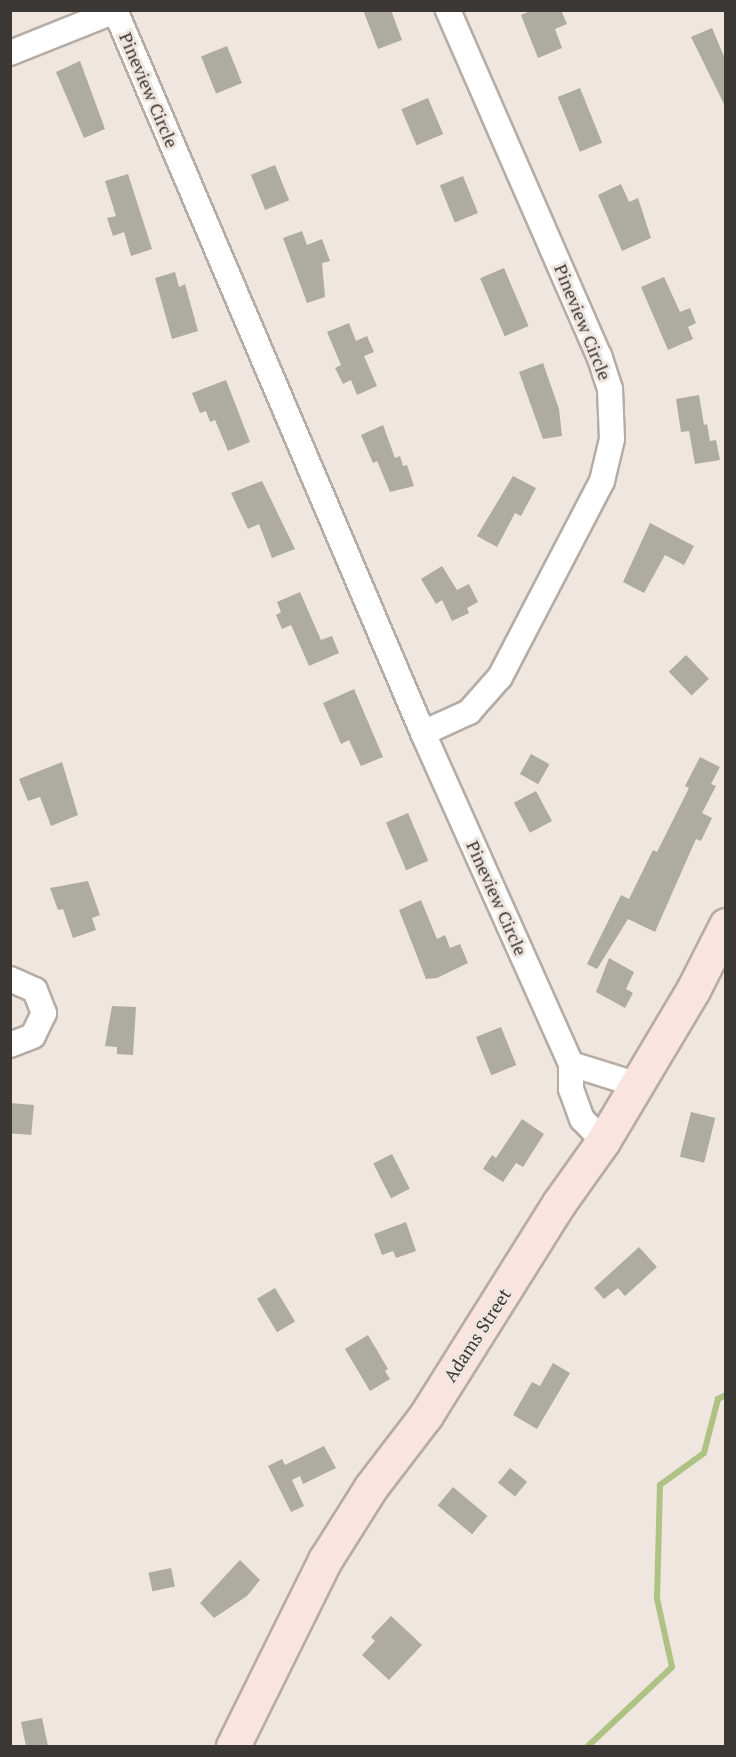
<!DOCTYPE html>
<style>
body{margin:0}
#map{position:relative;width:736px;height:1757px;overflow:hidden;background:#efe6df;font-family:"PT Serif",serif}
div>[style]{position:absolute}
.stream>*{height:6px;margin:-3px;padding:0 3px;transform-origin:3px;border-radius:3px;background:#aec383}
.building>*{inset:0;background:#aeaba2;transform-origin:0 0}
.roads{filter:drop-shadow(2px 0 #b5aca5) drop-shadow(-2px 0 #b5aca5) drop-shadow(0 2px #b5aca5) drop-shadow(0 -2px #b5aca5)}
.street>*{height:24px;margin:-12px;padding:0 12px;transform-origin:12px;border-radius:12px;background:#fff}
.secondary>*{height:33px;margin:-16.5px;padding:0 16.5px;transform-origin:16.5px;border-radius:16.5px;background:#fae4e0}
span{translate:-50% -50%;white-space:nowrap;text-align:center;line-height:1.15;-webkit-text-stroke:6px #efe6df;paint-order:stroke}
.street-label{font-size:18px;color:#3b3735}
.frame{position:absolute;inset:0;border:12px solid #3b3735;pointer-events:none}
</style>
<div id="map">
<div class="stream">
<i style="left:588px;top:1746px;width:115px;rotate:-43.2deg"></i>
<i style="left:672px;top:1667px;width:70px;rotate:-102.4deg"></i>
<i style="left:657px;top:1599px;width:114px;rotate:-88.5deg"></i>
<i style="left:660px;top:1485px;width:54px;rotate:-36deg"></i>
<i style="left:704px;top:1453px;width:56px;rotate:-75.5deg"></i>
<i style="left:718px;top:1399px;width:9px;rotate:-27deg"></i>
</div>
<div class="building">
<i style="clip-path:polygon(363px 10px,391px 10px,402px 40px,378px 49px)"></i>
<i style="clip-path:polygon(532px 10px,561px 10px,567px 24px,555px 29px,562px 48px,538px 58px,521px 15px)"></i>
<i style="clip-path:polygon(712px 28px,726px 61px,725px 106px,691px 37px)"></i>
<i style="left:227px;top:46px;width:40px;height:28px;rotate:68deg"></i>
<i style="clip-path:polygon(80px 61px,105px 129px,84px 138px,56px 72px)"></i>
<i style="left:580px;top:88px;width:59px;height:24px;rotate:68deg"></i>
<i style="left:428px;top:98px;width:39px;height:29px;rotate:67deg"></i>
<i style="left:275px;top:165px;width:38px;height:26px;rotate:68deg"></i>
<i style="clip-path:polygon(128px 174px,152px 249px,131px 256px,124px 232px,113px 236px,107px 218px,116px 216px,105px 181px)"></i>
<i style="left:463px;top:176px;width:40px;height:25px;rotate:68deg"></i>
<i style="clip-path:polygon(621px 184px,629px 202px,638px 198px,651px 238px,622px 251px,598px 195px)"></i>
<i style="clip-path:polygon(302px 231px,307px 245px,322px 239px,330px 261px,322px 263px,325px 297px,307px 303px,283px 238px)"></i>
<i style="left:504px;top:268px;width:63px;height:26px;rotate:67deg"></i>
<i style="clip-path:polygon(175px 272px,179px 287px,185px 284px,198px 331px,172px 339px,155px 278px)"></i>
<i style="clip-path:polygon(664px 277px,680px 312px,690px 308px,696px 323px,688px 327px,693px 339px,668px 350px,641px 287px)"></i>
<i style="clip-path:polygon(349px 323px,356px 341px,367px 336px,374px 352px,364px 356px,377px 386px,357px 395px,351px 380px,343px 384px,335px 368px,341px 365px,327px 332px)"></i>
<i style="clip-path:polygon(543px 363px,559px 409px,562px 436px,543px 439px,519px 372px)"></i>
<i style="clip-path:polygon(226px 380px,250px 442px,228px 451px,215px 420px,210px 422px,206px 411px,200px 413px,192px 393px)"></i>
<i style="clip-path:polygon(699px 395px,704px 425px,707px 424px,710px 441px,716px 440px,720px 460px,695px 464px,689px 431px,681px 432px,676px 399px)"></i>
<i style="clip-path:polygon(383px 425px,395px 458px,400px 456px,403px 466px,407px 465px,414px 486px,390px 492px,377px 461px,373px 463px,361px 435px)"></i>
<i style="clip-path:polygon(513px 476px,536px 488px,521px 516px,515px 513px,497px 547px,477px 536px)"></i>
<i style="clip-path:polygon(262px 481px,295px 549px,272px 558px,259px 524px,248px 529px,231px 493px)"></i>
<i style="clip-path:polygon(650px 523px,694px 546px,684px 565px,665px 555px,644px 593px,623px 582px)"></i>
<i style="clip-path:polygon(442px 566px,457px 590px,469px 584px,478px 602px,467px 608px,469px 613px,452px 621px,442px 600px,436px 604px,421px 579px)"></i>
<i style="clip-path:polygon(300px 592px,321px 640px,332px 636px,339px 653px,309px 666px,291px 625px,282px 629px,276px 615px,281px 612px,277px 602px)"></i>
<i style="left:686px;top:655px;width:33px;height:24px;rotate:46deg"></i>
<i style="clip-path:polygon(354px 689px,383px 757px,361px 766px,349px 740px,341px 744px,323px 703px)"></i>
<i style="left:531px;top:754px;width:21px;height:23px;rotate:29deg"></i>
<i style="clip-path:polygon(700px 757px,720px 767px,711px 784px,716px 786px,702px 813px,712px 818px,701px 841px,696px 839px,655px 932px,628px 919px,597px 969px,587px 964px,621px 895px,629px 899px,653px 850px,657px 852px,689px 788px,685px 786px)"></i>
<i style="clip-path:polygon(62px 762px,78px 815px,51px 826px,40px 797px,28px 801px,19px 779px)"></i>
<i style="left:536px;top:791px;width:34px;height:25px;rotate:62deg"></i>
<i style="left:408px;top:813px;width:52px;height:24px;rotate:67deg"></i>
<i style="clip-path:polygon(88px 881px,100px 915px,92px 918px,96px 930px,73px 938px,63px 909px,58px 910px,50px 888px)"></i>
<i style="clip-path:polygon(421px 900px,437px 939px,445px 935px,450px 948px,460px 944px,468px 963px,437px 978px,426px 979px,399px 910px)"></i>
<i style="clip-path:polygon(609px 958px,634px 972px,626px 989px,633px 993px,625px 1008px,596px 992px)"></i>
<i style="clip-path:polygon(112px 1006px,136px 1007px,133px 1055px,117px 1054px,117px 1047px,105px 1046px)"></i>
<i style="left:501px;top:1027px;width:41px;height:27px;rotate:68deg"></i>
<i style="left:10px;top:1103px;width:24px;height:30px;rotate:5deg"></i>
<i style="left:691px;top:1112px;width:25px;height:46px;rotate:14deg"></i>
<i style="clip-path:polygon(522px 1119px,544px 1134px,523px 1167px,516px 1163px,503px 1182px,483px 1169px,492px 1155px,496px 1158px)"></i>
<i style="left:392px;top:1154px;width:39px;height:21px;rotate:63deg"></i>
<i style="clip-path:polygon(406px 1222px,416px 1251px,396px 1258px,393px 1251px,382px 1255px,374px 1234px)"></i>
<i style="clip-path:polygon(639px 1247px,657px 1267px,625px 1296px,618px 1288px,604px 1299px,594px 1288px)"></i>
<i style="left:275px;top:1288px;width:39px;height:21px;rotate:59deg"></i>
<i style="clip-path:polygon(368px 1335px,388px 1369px,385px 1371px,390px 1379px,370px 1391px,345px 1349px)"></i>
<i style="clip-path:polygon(553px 1363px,570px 1373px,537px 1429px,513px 1415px,532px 1382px,540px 1386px)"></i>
<i style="clip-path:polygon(324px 1446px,336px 1468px,303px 1484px,300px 1476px,292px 1480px,304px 1506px,291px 1512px,268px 1466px,282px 1459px,285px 1465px)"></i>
<i style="left:510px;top:1468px;width:22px;height:19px;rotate:39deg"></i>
<i style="left:453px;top:1487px;width:45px;height:24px;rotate:40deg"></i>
<i style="clip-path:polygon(240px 1560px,260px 1580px,247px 1596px,214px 1618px,200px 1603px)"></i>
<i style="left:171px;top:1568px;width:19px;height:23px;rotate:78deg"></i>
<i style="clip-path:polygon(391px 1616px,422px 1645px,389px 1680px,362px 1655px,375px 1641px,371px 1637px)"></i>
<i style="clip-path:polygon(42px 1718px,48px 1746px,26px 1746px,21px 1722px)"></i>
</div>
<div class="roads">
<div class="street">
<i style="left:115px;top:10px;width:786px;rotate:66.93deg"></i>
<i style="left:423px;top:733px;width:363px;rotate:65.9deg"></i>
<i style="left:571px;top:1064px;width:25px;rotate:90deg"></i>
<i style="left:571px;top:1089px;width:32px;rotate:70deg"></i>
<i style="left:582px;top:1119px;width:30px;rotate:46deg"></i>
<i style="left:10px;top:53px;width:113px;rotate:-21.8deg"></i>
<i style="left:423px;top:733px;width:51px;rotate:-24.5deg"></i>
<i style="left:469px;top:712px;width:47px;rotate:-48.5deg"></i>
<i style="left:500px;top:677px;width:221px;rotate:-62.5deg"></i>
<i style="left:602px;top:481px;width:43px;rotate:-76.6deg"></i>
<i style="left:612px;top:439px;width:50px;rotate:-92.3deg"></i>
<i style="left:610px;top:389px;width:35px;rotate:-108deg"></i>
<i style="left:599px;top:356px;width:378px;rotate:-113.6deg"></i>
<i style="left:10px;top:979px;width:27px;rotate:24deg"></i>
<i style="left:35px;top:990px;width:25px;rotate:69deg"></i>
<i style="left:44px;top:1013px;width:25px;rotate:116deg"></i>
<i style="left:33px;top:1036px;width:25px;rotate:159deg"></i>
<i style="left:571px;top:1064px;width:67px;rotate:17.4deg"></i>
</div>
<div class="secondary">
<i style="left:233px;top:1746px;width:208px;rotate:-63.7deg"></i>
<i style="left:325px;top:1560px;width:86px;rotate:-57.8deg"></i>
<i style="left:371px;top:1487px;width:91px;rotate:-52.6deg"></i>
<i style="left:426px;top:1415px;width:250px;rotate:-57.9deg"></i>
<i style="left:559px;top:1203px;width:76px;rotate:-54.6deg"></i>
<i style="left:603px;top:1141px;width:176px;rotate:-59.2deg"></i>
<i style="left:693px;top:990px;width:73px;rotate:-63.1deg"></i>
</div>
</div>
<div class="street-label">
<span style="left:149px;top:90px;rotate:67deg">Pineview Circle</span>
<span style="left:583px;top:322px;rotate:68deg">Pineview Circle</span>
<span style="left:497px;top:898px;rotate:66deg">Pineview Circle</span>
<span style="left:477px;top:1335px;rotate:-57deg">Adams Street</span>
</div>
<div class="frame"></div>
</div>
